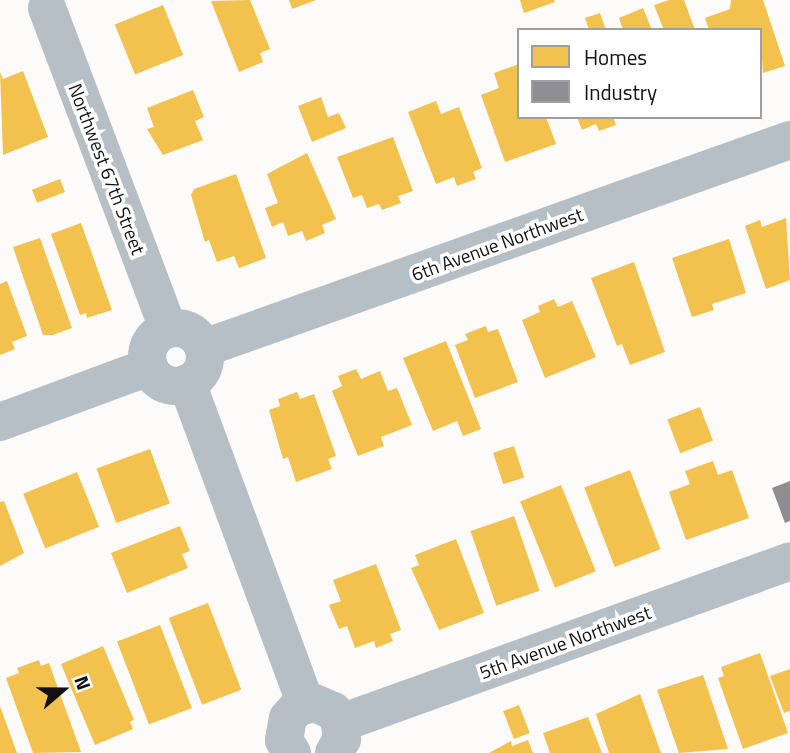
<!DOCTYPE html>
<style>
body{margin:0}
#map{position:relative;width:790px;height:753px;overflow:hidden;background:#fdfafa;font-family:"Titillium Web",sans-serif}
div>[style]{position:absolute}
.homes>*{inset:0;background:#f2c14e;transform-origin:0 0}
.industry>*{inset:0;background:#8d8d92}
.minor>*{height:38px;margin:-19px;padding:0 19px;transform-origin:19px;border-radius:19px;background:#b6bec6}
.minor>.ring{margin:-19px;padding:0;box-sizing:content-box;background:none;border:38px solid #b6bec6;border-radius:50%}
span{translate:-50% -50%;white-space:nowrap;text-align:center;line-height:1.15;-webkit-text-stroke:7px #fff;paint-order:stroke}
.street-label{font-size:19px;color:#121010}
.legend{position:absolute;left:517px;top:28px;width:245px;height:91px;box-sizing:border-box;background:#fff;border:2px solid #a09f9f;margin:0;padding:9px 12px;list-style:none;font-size:21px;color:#121010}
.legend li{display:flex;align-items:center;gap:14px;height:35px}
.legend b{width:35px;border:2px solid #a09f9f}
.north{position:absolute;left:28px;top:655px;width:70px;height:70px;-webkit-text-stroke:5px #fff;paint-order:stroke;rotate:70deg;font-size:19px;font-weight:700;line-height:28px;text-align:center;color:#121010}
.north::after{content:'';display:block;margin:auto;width:24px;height:32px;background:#121010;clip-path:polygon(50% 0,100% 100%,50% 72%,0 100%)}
</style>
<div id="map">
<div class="homes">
<i style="clip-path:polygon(250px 0,270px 49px,260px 53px,263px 62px,239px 72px,211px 1px)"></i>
<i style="clip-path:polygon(289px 0,316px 0,292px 9px)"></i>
<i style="clip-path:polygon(520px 0,554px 0,555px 2px,524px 13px)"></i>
<i style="clip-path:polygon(669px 0,684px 0,695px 30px,664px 30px,654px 5px)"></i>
<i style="clip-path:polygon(731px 0,763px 0,785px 66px,763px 73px,760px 30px,709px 30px,705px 18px,730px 9px)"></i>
<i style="left:163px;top:5px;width:54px;height:52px;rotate:68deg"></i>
<i style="clip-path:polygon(643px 8px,652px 30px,623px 30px,619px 18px)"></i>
<i style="clip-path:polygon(600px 13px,606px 30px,589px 30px,585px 18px)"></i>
<i style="clip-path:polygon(519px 64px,519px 117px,546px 117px,556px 144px,505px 162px,481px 95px,499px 88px,494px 73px)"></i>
<i style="clip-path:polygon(23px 71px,48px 137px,3px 155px,0 72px,3px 79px)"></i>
<i style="clip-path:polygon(193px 90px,204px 117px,195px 121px,203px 140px,163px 155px,147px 129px,154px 127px,147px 108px)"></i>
<i style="clip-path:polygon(321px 97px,328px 117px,339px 113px,346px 128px,312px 142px,298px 106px)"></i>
<i style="clip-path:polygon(436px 101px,441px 114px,459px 107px,482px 168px,473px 172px,476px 179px,457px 186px,454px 177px,436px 184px,408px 112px)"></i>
<i style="clip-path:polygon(577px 117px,613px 117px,616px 125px,599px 131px,596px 124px,582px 130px)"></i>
<i style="clip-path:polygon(393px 137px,413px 191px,398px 196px,401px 203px,382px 210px,379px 204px,367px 208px,362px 195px,353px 198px,337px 157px)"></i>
<i style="clip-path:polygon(307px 153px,336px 219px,322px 225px,325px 233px,306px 241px,302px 231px,288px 236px,283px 222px,272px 227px,265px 208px,278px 203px,267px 174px)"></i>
<i style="clip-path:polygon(236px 174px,266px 258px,239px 268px,234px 256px,217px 262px,209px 240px,205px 242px,191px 195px,194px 189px)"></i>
<i style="left:60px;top:179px;width:14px;height:30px;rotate:69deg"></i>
<i style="clip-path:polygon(786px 218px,790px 280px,766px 289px,745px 226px,760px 220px,762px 227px)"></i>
<i style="clip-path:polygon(81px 223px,112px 310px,87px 318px,86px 313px,80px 315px,51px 234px)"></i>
<i style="clip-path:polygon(40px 238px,72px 328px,53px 335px,43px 335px,13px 247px)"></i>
<i style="clip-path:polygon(729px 239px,746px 293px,712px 304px,714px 310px,692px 317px,672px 258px)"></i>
<i style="clip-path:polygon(634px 262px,665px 352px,630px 365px,622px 344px,617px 346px,591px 278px)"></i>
<i style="clip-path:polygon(7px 281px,27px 336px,12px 342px,15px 349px,0 355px,0 284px)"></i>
<i style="clip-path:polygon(554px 299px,558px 307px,572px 301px,596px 357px,545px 378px,522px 320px,540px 312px,538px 306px)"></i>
<i style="clip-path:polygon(486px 326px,488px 332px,498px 329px,518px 382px,475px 398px,455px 345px,468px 340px,465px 334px)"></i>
<i style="clip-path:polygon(446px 341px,481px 429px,463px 436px,457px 421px,433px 431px,403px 358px)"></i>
<i style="clip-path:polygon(356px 369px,361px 379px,380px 371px,388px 391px,397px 388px,412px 425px,381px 437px,384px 446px,358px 456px,332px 391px,342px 386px,338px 376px)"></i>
<i style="clip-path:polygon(297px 392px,300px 399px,314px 394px,336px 456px,328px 459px,332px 469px,296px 482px,288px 457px,283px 459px,269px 410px,280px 406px,278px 399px)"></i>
<i style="left:700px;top:407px;width:36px;height:35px;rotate:69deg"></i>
<i style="left:514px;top:446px;width:33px;height:22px;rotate:72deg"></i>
<i style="left:150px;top:449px;width:58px;height:57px;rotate:70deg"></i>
<i style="clip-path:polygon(713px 461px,718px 475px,732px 470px,749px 518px,686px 540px,669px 492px,690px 484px,685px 471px)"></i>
<i style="left:630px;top:470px;width:85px;height:49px;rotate:69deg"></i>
<i style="left:77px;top:472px;width:59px;height:58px;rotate:68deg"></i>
<i style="left:561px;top:485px;width:93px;height:44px;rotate:68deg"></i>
<i style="clip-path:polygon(4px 501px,24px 553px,0 566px,0 502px)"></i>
<i style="left:514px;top:516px;width:79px;height:46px;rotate:71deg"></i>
<i style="clip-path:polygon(180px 526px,190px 551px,182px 554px,188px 568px,127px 593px,111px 553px)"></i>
<i style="clip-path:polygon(456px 539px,484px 613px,439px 630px,411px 568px,419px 565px,415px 555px)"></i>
<i style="clip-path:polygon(376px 564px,401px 630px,390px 634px,393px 641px,376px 648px,374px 641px,355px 648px,347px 626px,339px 629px,329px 605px,341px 601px,333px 580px)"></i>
<i style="left:208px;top:603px;width:93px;height:42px;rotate:69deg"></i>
<i style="left:160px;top:625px;width:89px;height:46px;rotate:69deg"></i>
<i style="clip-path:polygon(103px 646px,134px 720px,130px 722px,133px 729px,95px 745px,61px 664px)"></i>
<i style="clip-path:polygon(760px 653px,788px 733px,743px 749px,718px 678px,724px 676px,721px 667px)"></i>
<i style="clip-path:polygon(39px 660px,41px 666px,49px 663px,81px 752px,33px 753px,6px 678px,19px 673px,17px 668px)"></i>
<i style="clip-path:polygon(790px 669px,790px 711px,784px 713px,770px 676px)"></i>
<i style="clip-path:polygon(703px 675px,728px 749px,679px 753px,657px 690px)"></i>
<i style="clip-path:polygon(640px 694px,661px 753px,609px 753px,596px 714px)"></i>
<i style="left:519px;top:705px;width:30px;height:17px;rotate:69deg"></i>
<i style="clip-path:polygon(0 706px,17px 753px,0 753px)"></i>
<i style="clip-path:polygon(588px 717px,602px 753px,550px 753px,543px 733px)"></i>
<i style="clip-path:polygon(528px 740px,533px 753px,489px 753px,511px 741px,512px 746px)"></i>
</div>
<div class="industry">
<i style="clip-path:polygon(790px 481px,790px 521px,785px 523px,772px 488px)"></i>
</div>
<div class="minor">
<i style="left:47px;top:8px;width:343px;rotate:69.3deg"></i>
<i class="ring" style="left:147px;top:328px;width:20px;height:20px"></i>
<i style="left:204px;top:348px;width:622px;rotate:-19.54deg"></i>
<i style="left:187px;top:383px;width:342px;rotate:69.7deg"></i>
<i style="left:0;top:422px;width:159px;rotate:-20.3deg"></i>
<i style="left:341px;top:723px;width:477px;rotate:-19.8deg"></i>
<i style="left:292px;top:753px;width:15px;rotate:-122deg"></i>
<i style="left:284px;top:740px;width:22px;rotate:-80deg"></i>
<i style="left:288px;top:718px;width:15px;rotate:-48deg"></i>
<i style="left:298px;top:707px;width:17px;rotate:-13deg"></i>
<i style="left:315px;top:703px;width:20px;rotate:24deg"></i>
<i style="left:333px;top:711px;width:10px;rotate:53deg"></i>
<i style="left:339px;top:719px;width:20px;rotate:81deg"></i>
<i style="left:342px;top:739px;width:16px;rotate:120deg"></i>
</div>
<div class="street-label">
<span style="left:107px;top:169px;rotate:69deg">Northwest 67th Street</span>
<span style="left:497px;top:244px;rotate:-20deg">6th Avenue Northwest</span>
<span style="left:565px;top:642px;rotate:-20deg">5th Avenue Northwest</span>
</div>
<ul class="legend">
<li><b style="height:19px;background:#f2c14e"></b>Homes</li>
<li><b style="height:19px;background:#8d8d92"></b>Industry</li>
</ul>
<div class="north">N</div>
</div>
